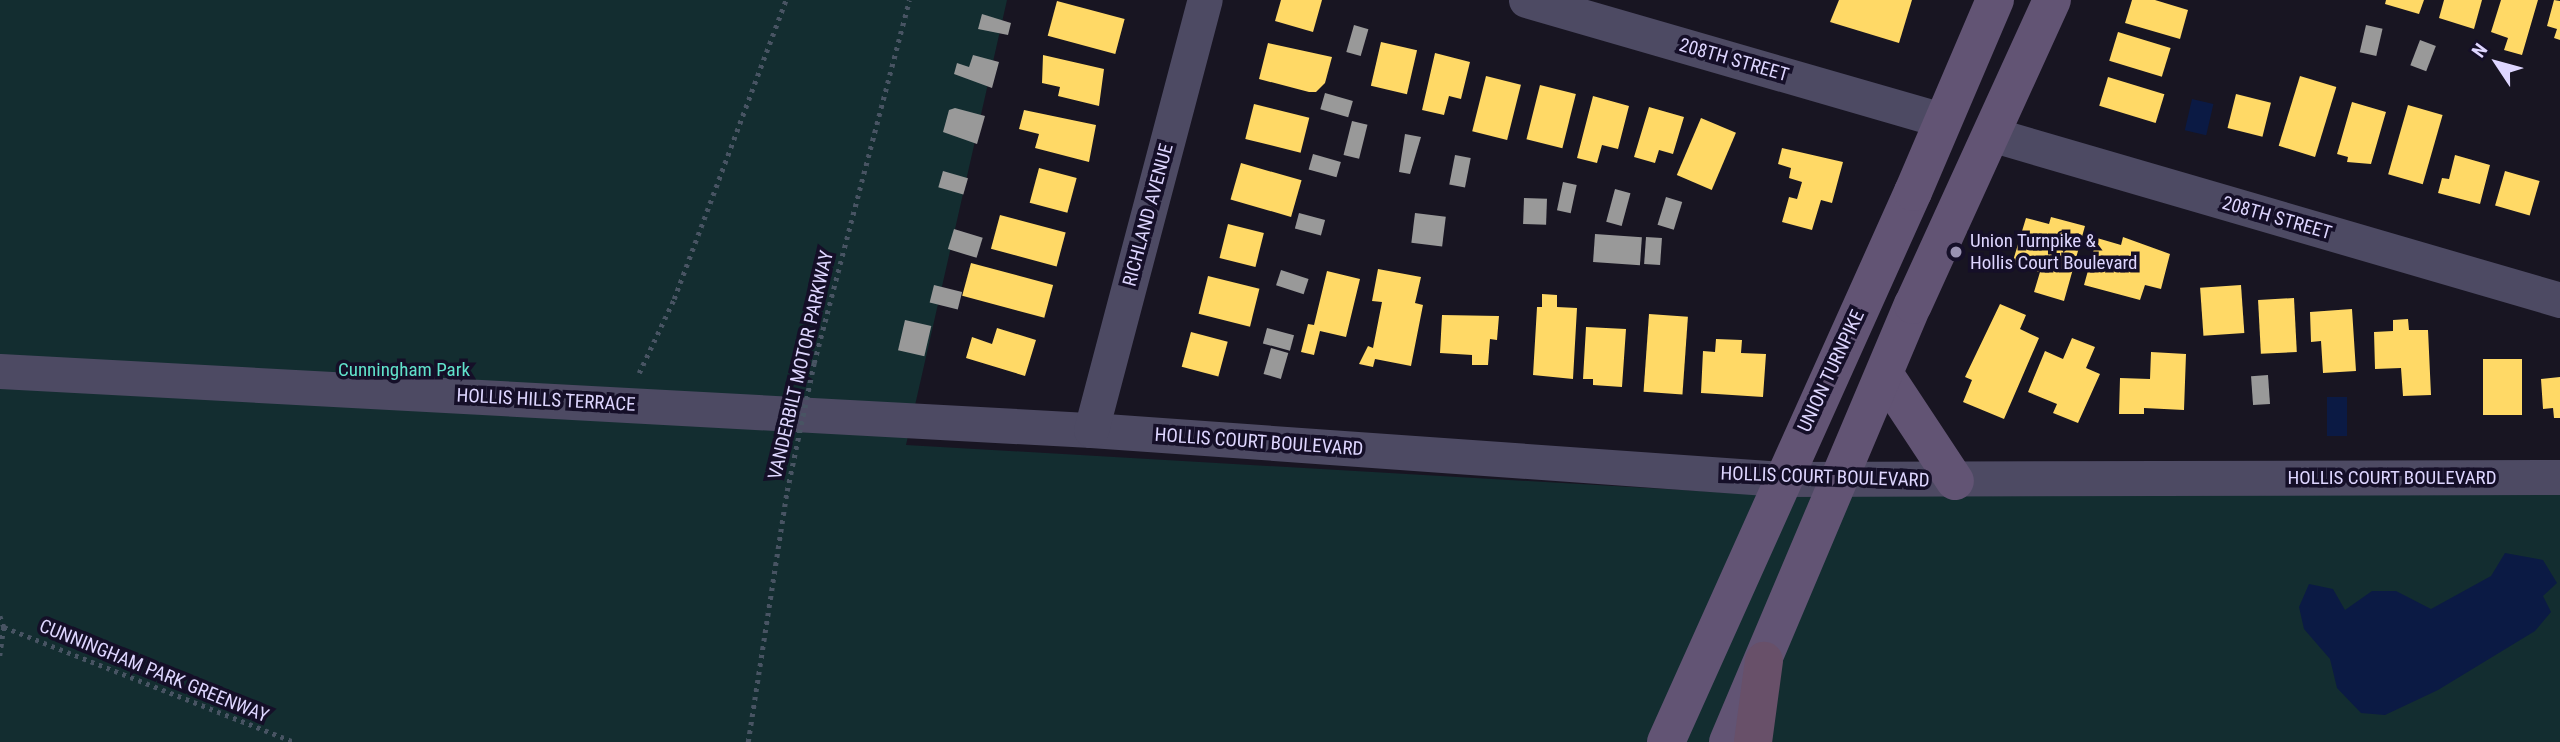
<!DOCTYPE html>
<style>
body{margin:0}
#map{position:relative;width:2560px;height:742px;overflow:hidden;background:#181522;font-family:"Roboto Condensed",sans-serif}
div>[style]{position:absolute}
.green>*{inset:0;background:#132d30}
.water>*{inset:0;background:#0b1a44;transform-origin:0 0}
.homes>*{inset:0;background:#ffd966;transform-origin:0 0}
.industry>*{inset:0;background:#999;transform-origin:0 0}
.path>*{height:4.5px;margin-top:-2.25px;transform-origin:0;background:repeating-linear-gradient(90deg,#485463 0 3.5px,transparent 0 8.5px)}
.street>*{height:35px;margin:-17.5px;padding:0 17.5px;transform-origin:17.5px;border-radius:17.5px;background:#4d4a63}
.primary>*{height:38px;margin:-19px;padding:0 19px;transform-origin:19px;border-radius:19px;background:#625474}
.highway>*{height:38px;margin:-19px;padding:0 19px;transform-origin:19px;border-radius:19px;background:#685069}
.path-bridge>*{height:4.5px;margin-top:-2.25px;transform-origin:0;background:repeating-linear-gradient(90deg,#485463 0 3.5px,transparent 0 8.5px)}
.dots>*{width:19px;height:19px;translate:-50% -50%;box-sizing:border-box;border:4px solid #150f28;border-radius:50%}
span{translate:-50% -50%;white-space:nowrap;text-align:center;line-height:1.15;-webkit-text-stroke:7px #150f28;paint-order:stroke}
.street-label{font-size:19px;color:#ded6ff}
.poi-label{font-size:19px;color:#ded6ff}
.left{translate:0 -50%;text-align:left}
.park-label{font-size:19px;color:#60e2cb}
.north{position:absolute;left:2462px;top:28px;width:70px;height:70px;-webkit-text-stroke:5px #150f28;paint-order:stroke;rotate:306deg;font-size:19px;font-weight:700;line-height:28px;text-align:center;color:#ded6ff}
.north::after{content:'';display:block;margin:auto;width:24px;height:32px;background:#ded6ff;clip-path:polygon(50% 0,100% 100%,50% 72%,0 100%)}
</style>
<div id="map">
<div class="green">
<i style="clip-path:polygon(0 0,1007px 0,906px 445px,1769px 495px,2560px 490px,2560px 742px,0 742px)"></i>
</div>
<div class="water">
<i style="left:2192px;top:99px;width:22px;height:32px;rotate:13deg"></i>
<i style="left:2327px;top:397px;width:20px;height:39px"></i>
<i style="clip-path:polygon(2505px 553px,2543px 560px,2557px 583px,2543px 596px,2551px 612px,2535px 631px,2438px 690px,2385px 715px,2361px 713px,2337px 688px,2330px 659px,2304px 629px,2299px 607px,2309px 584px,2333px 589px,2345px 610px,2372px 591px,2396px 591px,2431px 609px,2491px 576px)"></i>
</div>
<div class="homes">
<i style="clip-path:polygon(1281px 0,1322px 0,1313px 32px,1275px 21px)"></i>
<i style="clip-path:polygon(1839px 0,1912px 0,1899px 43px,1830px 22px)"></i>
<i style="clip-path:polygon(2132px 0,2155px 0,2188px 10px,2180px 39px,2125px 23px)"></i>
<i style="clip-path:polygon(2386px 0,2424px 0,2419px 14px,2385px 4px)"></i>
<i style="clip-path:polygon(2444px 0,2482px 0,2474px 29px,2439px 18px)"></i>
<i style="clip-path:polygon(2501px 0,2538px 0,2522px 55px,2504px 50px,2508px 38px,2491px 32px)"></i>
<i style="clip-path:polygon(2554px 0,2560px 1px,2560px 40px,2554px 38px,2557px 29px,2547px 26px)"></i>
<i style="left:1057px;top:1px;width:70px;height:36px;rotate:15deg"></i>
<i style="left:2118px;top:32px;width:55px;height:30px;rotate:17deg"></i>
<i style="left:1381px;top:42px;width:37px;height:45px;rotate:13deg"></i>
<i style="clip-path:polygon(1268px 43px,1332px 57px,1325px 83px,1316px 92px,1309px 92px,1259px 79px)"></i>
<i style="clip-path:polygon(1435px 53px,1470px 62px,1461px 99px,1449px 96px,1444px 115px,1422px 110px)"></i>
<i style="clip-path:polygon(1043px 55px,1104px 69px,1099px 106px,1058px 96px,1060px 87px,1042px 83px)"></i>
<i style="left:1486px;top:76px;width:36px;height:57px;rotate:14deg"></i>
<i style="left:2300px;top:76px;width:38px;height:73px;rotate:17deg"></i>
<i style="left:2108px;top:77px;width:59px;height:30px;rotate:17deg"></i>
<i style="left:1540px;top:85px;width:37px;height:56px;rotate:14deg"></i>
<i style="left:2236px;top:94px;width:36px;height:35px;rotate:14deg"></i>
<i style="clip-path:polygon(1593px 96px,1629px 106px,1618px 149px,1602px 145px,1597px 163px,1577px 158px)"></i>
<i style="clip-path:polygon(2352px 102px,2386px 112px,2371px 164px,2347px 162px,2348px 157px,2337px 154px)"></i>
<i style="left:1254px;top:104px;width:57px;height:36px;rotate:14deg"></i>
<i style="left:2408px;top:105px;width:36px;height:72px;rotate:16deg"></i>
<i style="clip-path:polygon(1649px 107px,1684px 117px,1673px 154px,1659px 150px,1655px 163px,1634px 157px)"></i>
<i style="clip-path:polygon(1024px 110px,1096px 125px,1089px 162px,1035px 148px,1039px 134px,1019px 129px)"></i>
<i style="left:1701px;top:118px;width:38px;height:62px;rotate:23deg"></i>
<i style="clip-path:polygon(1782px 148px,1843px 162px,1832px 203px,1821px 200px,1812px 230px,1782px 222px,1789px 197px,1797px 199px,1802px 182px,1789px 178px,1791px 168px,1778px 164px)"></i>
<i style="clip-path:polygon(2455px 155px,2490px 165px,2480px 204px,2438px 193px,2442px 178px,2449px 179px)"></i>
<i style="left:1241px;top:163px;width:63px;height:38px;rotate:16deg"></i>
<i style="left:1039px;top:168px;width:39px;height:36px;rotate:15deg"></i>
<i style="left:2505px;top:171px;width:36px;height:36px;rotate:16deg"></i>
<i style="left:1000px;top:215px;width:68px;height:35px;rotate:15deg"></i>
<i style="clip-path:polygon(2051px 217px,2085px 226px,2064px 301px,2034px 292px,2040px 272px,2012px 264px,2026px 218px,2049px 224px)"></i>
<i style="left:1228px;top:224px;width:37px;height:35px;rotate:14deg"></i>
<i style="clip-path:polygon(2123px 237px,2170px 254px,2161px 289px,2145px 285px,2140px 300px,2084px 285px,2097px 238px,2121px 245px)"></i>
<i style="left:971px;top:263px;width:85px;height:34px;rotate:15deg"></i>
<i style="clip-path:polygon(1378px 269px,1421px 277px,1415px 303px,1423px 305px,1411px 366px,1375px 359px,1373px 367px,1359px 364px,1368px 346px,1373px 348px,1382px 302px,1372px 301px)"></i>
<i style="clip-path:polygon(1327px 271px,1360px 279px,1346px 337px,1320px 331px,1314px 355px,1301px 352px,1308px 324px,1314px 325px)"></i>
<i style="left:1208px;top:276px;width:53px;height:39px;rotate:14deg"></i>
<i style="left:2241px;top:285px;width:48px;height:41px;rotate:86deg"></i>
<i style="clip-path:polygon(1542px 294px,1557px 295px,1557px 307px,1577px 308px,1573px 379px,1533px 375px,1537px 307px,1542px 307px)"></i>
<i style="left:2294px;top:298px;width:54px;height:36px;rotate:87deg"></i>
<i style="clip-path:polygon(2000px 304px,2026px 315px,2020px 329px,2039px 338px,2004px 419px,1963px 402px,1972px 380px,1965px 377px)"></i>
<i style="clip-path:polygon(2352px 309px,2356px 371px,2323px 373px,2321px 341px,2311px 342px,2310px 312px)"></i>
<i style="left:1649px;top:314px;width:39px;height:78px;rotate:4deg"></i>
<i style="clip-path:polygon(1442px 315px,1499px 316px,1497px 340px,1490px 339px,1488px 365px,1472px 365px,1472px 355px,1440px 353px)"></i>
<i style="clip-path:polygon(2408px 319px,2409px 330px,2428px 330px,2431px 395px,2403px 396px,2401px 368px,2375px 369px,2374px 332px,2393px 331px,2393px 320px)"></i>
<i style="clip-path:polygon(1586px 327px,1626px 329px,1622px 387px,1593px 385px,1593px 379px,1583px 379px)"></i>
<i style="clip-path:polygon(997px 328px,1036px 340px,1025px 376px,966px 358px,972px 337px,992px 344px)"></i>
<i style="left:1191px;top:332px;width:38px;height:36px;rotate:15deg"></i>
<i style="clip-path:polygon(2072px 338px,2095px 347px,2086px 368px,2100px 374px,2078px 423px,2053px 413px,2057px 404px,2028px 392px,2045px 351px,2063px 359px)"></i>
<i style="clip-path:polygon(1716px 339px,1742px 340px,1741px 353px,1766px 354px,1763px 397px,1701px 393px,1703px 351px,1715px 352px)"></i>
<i style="clip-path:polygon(2151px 352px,2186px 354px,2184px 410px,2144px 408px,2144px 414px,2119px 414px,2120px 378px,2150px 379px)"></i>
<i style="left:2522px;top:359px;width:56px;height:39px;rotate:90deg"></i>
<i style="clip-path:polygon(2560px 377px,2560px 418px,2554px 418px,2553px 408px,2543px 409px,2541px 379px)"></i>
</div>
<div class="industry">
<i style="clip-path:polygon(982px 14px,1011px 23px,1008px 35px,978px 29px)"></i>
<i style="left:1354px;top:25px;width:15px;height:28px;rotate:16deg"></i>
<i style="left:2366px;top:25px;width:17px;height:28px;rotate:13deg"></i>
<i style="left:2420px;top:40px;width:17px;height:27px;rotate:21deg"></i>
<i style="clip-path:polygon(973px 55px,999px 62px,992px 88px,954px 74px,957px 63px,969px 67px)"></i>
<i style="left:1325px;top:93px;width:29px;height:17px;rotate:16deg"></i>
<i style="clip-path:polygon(955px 108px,985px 116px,977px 144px,943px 132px,949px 110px)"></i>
<i style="left:1352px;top:121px;width:16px;height:35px;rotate:14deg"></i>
<i style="clip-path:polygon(1405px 134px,1421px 137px,1410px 174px,1399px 172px)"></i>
<i style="left:1313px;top:154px;width:29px;height:16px;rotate:16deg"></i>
<i style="left:1455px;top:155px;width:16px;height:30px;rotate:11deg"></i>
<i style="left:943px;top:171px;width:26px;height:17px;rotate:16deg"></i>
<i style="left:1563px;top:182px;width:14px;height:29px;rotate:12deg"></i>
<i style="left:1615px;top:189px;width:16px;height:34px;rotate:15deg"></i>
<i style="left:1666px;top:197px;width:17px;height:29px;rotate:17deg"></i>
<i style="left:1524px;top:198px;width:23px;height:26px;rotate:2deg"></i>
<i style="left:1299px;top:213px;width:27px;height:16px;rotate:15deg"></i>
<i style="left:1415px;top:213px;width:31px;height:30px;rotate:7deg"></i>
<i style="left:954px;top:229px;width:30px;height:21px;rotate:17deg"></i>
<i style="left:1595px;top:234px;width:47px;height:28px;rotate:4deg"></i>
<i style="left:1646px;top:237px;width:16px;height:27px;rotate:4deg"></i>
<i style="left:1281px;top:270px;width:29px;height:16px;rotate:18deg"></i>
<i style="left:934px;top:285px;width:29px;height:18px;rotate:14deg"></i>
<i style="left:905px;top:320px;width:27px;height:31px;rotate:13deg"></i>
<i style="left:1267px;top:328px;width:28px;height:16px;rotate:15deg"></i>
<i style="left:1271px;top:348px;width:18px;height:27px;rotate:16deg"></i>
<i style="left:2268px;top:375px;width:29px;height:17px;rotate:86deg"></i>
</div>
<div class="path">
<i style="left:814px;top:363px;width:375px;rotate:-75.3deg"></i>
<i style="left:639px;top:373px;width:82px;rotate:-64.7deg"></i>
<i style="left:674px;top:299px;width:319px;rotate:-69.5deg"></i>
<i style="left:0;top:616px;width:12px;rotate:70deg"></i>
<i style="left:4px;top:627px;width:29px;rotate:98deg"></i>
<i style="left:4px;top:627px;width:313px;rotate:21.6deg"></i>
<i style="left:748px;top:742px;width:254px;rotate:-81.2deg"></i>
</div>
<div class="street">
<i style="left:1526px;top:0;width:433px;rotate:16.1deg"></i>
<i style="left:1994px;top:135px;width:590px;rotate:16.25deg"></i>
<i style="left:0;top:371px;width:1093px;rotate:3.1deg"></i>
<i style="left:1091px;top:430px;width:692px;rotate:4.06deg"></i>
<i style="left:1781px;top:479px;width:779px;rotate:-0.15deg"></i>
<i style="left:1091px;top:430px;width:445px;rotate:-75.2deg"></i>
</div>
<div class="primary">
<i style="left:1885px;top:375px;width:127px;rotate:56.6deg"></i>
<i style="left:1666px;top:742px;width:603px;rotate:-65.82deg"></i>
<i style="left:1913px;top:192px;width:209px;rotate:-66.9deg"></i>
<i style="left:1728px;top:742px;width:475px;rotate:-67.1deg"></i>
<i style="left:1913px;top:305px;width:335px;rotate:-65.5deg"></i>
</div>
<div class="highway">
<i style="left:1753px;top:742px;width:82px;rotate:-82.3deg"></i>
</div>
<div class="path-bridge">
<i style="left:787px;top:491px;width:131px;rotate:-78.1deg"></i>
</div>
<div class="dots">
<i style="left:1956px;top:252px;background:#9992b2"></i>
</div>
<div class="street-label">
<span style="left:1734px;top:60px;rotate:16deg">208TH STREET</span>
<span style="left:1148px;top:215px;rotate:-75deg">RICHLAND AVENUE</span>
<span style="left:2277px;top:218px;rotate:16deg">208TH STREET</span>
<span style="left:801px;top:365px;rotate:-77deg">VANDERBILT MOTOR PARKWAY</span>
<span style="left:1831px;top:371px;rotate:-65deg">UNION TURNPIKE</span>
<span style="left:546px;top:400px;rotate:3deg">HOLLIS HILLS TERRACE</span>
<span style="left:1259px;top:442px;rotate:4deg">HOLLIS COURT BOULEVARD</span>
<span style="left:1825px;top:477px;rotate:2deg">HOLLIS COURT BOULEVARD</span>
<span style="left:2392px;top:478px">HOLLIS COURT BOULEVARD</span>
<span style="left:154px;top:671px;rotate:22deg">CUNNINGHAM PARK GREENWAY</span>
</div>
<div class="poi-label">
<span class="left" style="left:1970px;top:252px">Union Turnpike &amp;<br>Hollis Court Boulevard</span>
</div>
<div class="park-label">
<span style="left:404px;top:370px">Cunningham Park</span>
</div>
<div class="north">N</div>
</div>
